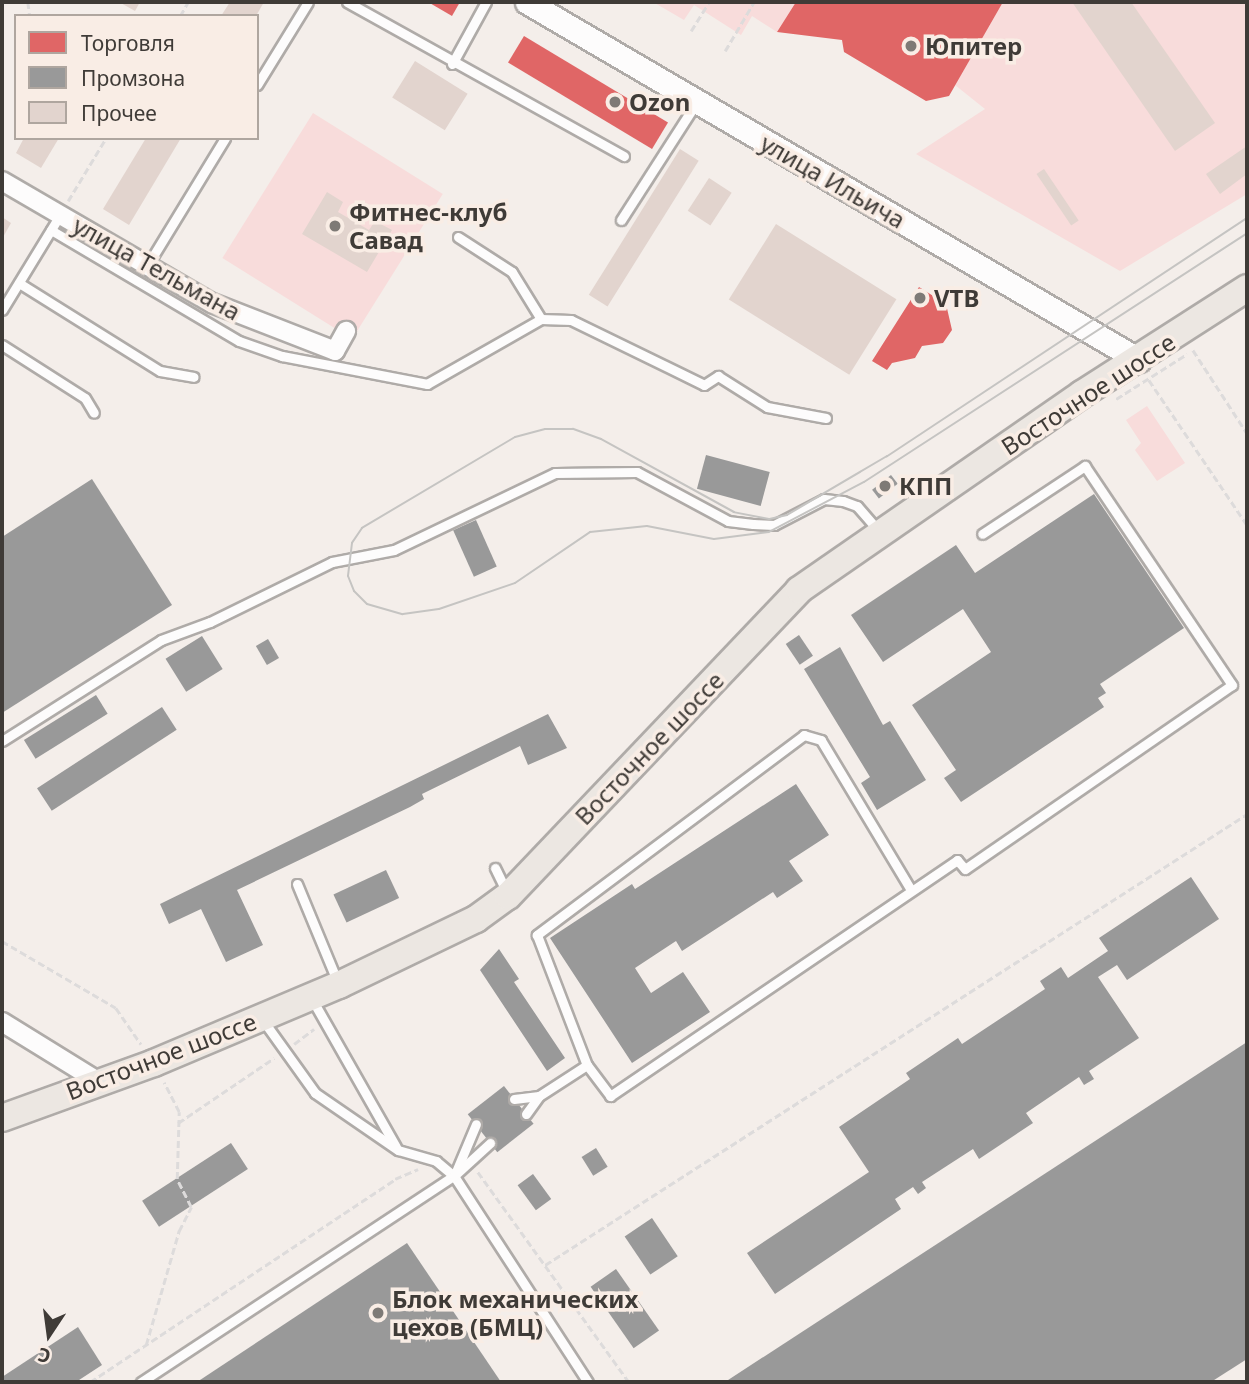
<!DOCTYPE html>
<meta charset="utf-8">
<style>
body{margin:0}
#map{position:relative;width:1249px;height:1384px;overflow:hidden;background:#f4eeea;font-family:"Noto Sans",sans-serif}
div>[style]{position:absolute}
.green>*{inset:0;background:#f8dcdb;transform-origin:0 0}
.shops>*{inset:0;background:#e06666;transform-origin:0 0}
.industry>*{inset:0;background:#999;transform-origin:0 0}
.building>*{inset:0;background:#e2d4ce;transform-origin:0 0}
.path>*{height:2.5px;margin-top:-1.25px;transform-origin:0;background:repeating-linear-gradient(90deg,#dddbdb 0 7px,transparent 0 10.5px)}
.roads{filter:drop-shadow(2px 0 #afaba8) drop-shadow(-2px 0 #afaba8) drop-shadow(0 2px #afaba8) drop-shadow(0 -2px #afaba8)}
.lane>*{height:9px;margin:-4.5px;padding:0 4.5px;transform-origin:4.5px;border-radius:4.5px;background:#fdfcfc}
.street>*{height:18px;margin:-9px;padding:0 9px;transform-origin:9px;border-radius:9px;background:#fdfcfc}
.secondary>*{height:23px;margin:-11.5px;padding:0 11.5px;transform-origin:11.5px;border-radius:11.5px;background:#fdfcfc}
.primary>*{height:26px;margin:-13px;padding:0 13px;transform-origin:13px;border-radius:13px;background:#ece7e2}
.tram>*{height:2px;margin:-1px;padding:0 1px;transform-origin:1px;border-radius:1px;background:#c5c4c2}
.dots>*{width:19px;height:19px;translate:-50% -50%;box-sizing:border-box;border:4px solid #f9ede5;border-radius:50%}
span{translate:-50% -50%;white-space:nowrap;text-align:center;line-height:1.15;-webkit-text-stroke:7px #f9ede5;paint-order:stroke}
.poi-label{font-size:24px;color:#3f3b37;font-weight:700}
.left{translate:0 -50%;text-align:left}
.street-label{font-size:24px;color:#3f3b37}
.frame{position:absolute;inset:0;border:4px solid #3f3b37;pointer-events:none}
.legend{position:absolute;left:14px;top:14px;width:245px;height:126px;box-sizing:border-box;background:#f9ede5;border:2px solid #afa69f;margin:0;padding:9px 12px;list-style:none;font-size:21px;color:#3f3b37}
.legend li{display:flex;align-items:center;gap:14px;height:35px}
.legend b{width:35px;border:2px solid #afa69f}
.north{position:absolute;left:14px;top:1300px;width:70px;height:70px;-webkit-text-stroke:5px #f9ede5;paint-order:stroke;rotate:193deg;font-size:19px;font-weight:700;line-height:28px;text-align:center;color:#3f3b37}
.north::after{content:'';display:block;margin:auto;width:24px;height:32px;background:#3f3b37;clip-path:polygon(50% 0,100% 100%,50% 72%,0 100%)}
</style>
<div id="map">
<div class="green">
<i style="clip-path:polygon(653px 2px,796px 2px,777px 32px,752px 16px,741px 35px,694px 5px,684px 20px)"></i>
<i style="clip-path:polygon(1003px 2px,1247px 2px,1247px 194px,1120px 271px,916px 154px,985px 109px,955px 85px)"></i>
<i style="left:313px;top:113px;width:153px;height:171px;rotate:32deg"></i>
<i style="clip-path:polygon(1147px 406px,1185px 463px,1157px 481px,1135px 450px,1141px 443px,1126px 420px)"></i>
</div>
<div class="shops">
<i style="clip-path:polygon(428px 2px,460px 2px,452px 16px)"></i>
<i style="clip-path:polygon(796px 2px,1003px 2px,949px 96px,926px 101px,844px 52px,842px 40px,777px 32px)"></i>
<i style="left:524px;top:36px;width:168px;height:31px;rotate:31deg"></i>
<i style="clip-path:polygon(919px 287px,946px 304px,952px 330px,943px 343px,922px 346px,915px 358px,892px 363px,887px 370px,872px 361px)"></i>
</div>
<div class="industry">
<i style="left:706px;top:455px;width:66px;height:35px;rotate:15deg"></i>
<i style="left:891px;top:475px;width:11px;height:24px;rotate:52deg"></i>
<i style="clip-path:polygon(92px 479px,172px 605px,2px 713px,2px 537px)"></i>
<i style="clip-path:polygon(1094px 494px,1184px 628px,1100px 684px,1106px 693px,1098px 698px,1104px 707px,961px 802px,944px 778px,956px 770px,912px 705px,991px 652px,963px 609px,883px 662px,851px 615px,956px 545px,975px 573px)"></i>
<i style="left:476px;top:520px;width:51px;height:25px;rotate:66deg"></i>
<i style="left:799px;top:635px;width:25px;height:16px;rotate:56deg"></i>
<i style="left:202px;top:636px;width:39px;height:43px;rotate:58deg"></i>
<i style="left:268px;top:639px;width:22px;height:14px;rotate:60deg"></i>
<i style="clip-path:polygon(840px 647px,883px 725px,890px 721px,926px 780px,877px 810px,861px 783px,870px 777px,804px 669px)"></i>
<i style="left:96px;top:695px;width:22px;height:85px;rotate:58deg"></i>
<i style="left:162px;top:707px;width:27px;height:149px;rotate:57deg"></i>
<i style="clip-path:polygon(548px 714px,567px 748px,528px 765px,520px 746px,422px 794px,424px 799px,410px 807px,237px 890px,263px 945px,226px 962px,201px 909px,169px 924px,160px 904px)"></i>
<i style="clip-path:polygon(796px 784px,829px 835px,789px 861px,803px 881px,777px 898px,773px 892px,682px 951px,676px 941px,635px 968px,651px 993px,683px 972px,710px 1012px,632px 1063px,550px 938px,632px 884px,635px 889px)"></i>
<i style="left:386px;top:870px;width:31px;height:58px;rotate:65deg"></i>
<i style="clip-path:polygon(1191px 877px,1219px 919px,1127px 980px,1117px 965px,1098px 977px,1139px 1038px,1089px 1071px,1094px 1079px,1084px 1085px,1079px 1077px,1026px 1113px,1033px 1123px,979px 1159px,973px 1149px,922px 1182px,926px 1188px,918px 1194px,913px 1187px,895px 1199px,901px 1209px,775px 1294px,747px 1253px,869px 1172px,839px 1127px,910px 1079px,906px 1073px,958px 1038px,962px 1044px,1045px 989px,1040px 981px,1061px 967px,1068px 978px,1108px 951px,1099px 938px)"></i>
<i style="clip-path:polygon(499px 949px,519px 979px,514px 982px,565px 1058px,547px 1071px,480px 970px)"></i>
<i style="clip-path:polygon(1247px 1042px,1247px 1359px,1211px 1382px,725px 1382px)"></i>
<i style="left:504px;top:1086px;width:48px;height:46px;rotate:52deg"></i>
<i style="left:231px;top:1143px;width:31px;height:106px;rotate:57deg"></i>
<i style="left:596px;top:1148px;width:22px;height:17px;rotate:58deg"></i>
<i style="left:533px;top:1174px;width:31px;height:19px;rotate:54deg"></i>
<i style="left:652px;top:1218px;width:46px;height:33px;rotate:56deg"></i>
<i style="clip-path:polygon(407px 1243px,501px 1382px,197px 1382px)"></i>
<i style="left:616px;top:1269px;width:75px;height:31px;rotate:55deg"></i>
<i style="clip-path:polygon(78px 1327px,102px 1365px,76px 1382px,2px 1382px,2px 1377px)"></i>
</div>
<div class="building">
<i style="clip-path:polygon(119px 2px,140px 2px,135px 11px)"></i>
<i style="clip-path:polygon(230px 2px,264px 2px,256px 16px,221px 16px)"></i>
<i style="clip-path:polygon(1072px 2px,1131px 2px,1215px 123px,1175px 151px)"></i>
<i style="left:415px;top:61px;width:62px;height:43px;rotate:32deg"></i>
<i style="clip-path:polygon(24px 138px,59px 138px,41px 168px,16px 153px)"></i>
<i style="clip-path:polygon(146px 138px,181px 138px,129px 225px,103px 209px)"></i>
<i style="clip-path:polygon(1247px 146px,1247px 174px,1220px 194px,1206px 174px)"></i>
<i style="left:680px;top:149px;width:22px;height:172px;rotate:32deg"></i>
<i style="left:1044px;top:169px;width:62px;height:9px;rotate:56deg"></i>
<i style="left:709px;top:178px;width:27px;height:39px;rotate:33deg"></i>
<i style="clip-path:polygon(327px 192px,343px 202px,338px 212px,369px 230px,375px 221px,392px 230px,367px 272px,302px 234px)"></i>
<i style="clip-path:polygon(2px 217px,11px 223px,2px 239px)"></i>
<i style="left:776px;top:224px;width:142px;height:89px;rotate:32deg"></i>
</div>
<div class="path">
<i style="left:28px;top:2px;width:14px;rotate:82deg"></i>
<i style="left:180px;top:16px;width:16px;rotate:-60deg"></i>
<i style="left:691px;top:31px;width:34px;rotate:-58deg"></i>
<i style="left:725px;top:51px;width:57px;rotate:-59.4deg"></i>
<i style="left:68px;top:201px;width:74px;rotate:-58.9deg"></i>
<i style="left:1193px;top:350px;width:99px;rotate:57deg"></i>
<i style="left:1149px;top:380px;width:175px;rotate:55.9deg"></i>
<i style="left:1116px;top:399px;width:84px;rotate:-32.4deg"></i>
<i style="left:2px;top:941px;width:132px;rotate:30.4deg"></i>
<i style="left:116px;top:1008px;width:44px;rotate:55.2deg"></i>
<i style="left:294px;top:1044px;width:25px;rotate:-37deg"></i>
<i style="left:178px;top:1123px;width:116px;rotate:-34.1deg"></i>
<i style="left:478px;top:1172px;width:259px;rotate:54.3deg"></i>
<i style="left:545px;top:1265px;width:834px;rotate:-32.72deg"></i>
<i style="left:146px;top:1345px;width:119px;rotate:-73.9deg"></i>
<i style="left:179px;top:1231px;width:27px;rotate:-63deg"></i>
<i style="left:191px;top:1207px;width:31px;rotate:-117deg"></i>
<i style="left:177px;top:1179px;width:67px;rotate:-88.3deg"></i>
<i style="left:179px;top:1112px;width:33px;rotate:-117deg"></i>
<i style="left:90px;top:1382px;width:366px;rotate:-33.6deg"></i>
<i style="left:395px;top:1179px;width:25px;rotate:-23deg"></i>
</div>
<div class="roads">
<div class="lane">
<i style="left:347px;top:2px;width:317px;rotate:29.1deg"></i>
<i style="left:452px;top:64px;width:71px;rotate:-61.3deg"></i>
<i style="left:257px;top:85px;width:97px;rotate:-58.4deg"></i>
<i style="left:621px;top:220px;width:139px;rotate:-57.3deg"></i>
<i style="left:51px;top:230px;width:218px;rotate:30.6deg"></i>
<i style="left:239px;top:341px;width:46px;rotate:19.2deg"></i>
<i style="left:282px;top:356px;width:148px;rotate:10.9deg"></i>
<i style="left:427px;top:384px;width:131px;rotate:-29.7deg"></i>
<i style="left:541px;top:319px;width:30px;rotate:2deg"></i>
<i style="left:571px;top:320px;width:148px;rotate:26deg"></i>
<i style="left:704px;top:385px;width:17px;rotate:-33deg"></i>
<i style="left:718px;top:376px;width:58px;rotate:32.3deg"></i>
<i style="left:767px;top:407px;width:60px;rotate:10.6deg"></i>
<i style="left:458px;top:237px;width:64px;rotate:32.9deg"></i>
<i style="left:512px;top:272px;width:55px;rotate:58.3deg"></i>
<i style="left:147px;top:266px;width:150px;rotate:-58.6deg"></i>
<i style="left:19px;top:283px;width:166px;rotate:32deg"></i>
<i style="left:160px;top:371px;width:34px;rotate:10deg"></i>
<i style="left:2px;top:310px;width:111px;rotate:-58.6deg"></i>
<i style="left:2px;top:345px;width:98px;rotate:32.6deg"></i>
<i style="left:85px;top:398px;width:17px;rotate:59deg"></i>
<i style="left:2px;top:741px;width:188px;rotate:-32.4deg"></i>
<i style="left:161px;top:640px;width:52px;rotate:-20.2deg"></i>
<i style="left:210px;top:622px;width:136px;rotate:-26.2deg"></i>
<i style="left:332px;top:562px;width:63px;rotate:-11deg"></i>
<i style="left:394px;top:550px;width:178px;rotate:-25.6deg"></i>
<i style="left:555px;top:473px;width:82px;rotate:-0.7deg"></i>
<i style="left:637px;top:472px;width:103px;rotate:28.3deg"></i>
<i style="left:728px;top:521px;width:25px;rotate:7deg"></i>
<i style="left:753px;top:524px;width:21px;rotate:3deg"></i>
<i style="left:774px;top:525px;width:56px;rotate:-27.5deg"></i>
<i style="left:824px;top:499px;width:19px;rotate:6deg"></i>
<i style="left:843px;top:501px;width:15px;rotate:20deg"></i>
<i style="left:857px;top:506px;width:32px;rotate:49deg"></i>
<i style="left:495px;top:868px;width:25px;rotate:64deg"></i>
<i style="left:297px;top:884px;width:107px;rotate:67.5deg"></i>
<i style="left:911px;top:890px;width:175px;rotate:-121deg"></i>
<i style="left:821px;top:740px;width:18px;rotate:-164deg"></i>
<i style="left:804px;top:735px;width:334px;rotate:143.2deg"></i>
<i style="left:537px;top:935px;width:139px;rotate:69deg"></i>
<i style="left:587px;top:1065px;width:39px;rotate:53deg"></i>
<i style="left:610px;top:1096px;width:420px;rotate:-34.2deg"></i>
<i style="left:957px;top:860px;width:12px;rotate:48deg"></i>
<i style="left:965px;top:869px;width:324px;rotate:-34.6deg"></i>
<i style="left:1232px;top:685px;width:264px;rotate:-123.9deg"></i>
<i style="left:1085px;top:466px;width:123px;rotate:146.6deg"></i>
<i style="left:313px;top:1001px;width:168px;rotate:60.4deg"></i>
<i style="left:262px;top:1019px;width:91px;rotate:54.4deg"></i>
<i style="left:315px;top:1093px;width:101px;rotate:34.5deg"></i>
<i style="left:398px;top:1150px;width:40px;rotate:16deg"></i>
<i style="left:436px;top:1161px;width:23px;rotate:40deg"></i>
<i style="left:454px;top:1176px;width:246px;rotate:57deg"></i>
<i style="left:514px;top:1099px;width:25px;rotate:-7deg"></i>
<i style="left:526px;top:1114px;width:22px;rotate:-54deg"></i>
<i style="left:539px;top:1096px;width:57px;rotate:-32.9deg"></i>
<i style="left:455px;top:1174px;width:54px;rotate:-67.2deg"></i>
<i style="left:141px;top:1382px;width:375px;rotate:-33.4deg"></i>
<i style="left:454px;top:1176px;width:49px;rotate:-42.5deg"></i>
</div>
<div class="street">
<i style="left:2px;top:181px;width:243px;rotate:30.2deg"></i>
<i style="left:212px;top:303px;width:132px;rotate:21.3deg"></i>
<i style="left:335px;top:351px;width:23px;rotate:-61deg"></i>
<i style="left:2px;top:1022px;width:114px;rotate:31.7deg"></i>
</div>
<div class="secondary">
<i style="left:527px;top:2px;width:709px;rotate:30.33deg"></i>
</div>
<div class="primary">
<i style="left:2px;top:1118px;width:162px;rotate:-19.9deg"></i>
<i style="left:154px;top:1063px;width:201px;rotate:-22.9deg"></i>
<i style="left:339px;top:985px;width:152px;rotate:-25.7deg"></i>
<i style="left:476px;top:919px;width:39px;rotate:-36deg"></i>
<i style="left:508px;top:896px;width:422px;rotate:-46.4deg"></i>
<i style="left:799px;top:590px;width:344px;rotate:-34.7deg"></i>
<i style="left:1082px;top:394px;width:196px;rotate:-32.7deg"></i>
</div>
</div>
<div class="tram">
<i style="left:1247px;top:218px;width:432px;rotate:146.5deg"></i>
<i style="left:887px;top:456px;width:116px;rotate:149.5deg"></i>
<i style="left:787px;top:515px;width:18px;rotate:167deg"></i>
<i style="left:769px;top:519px;width:36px;rotate:-169deg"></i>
<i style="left:734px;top:512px;width:152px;rotate:-151.2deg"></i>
<i style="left:601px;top:439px;width:30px;rotate:-160deg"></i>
<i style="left:573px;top:429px;width:28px;rotate:180deg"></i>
<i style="left:545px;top:429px;width:31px;rotate:165deg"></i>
<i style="left:515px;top:437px;width:178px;rotate:149.3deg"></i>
<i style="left:362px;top:528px;width:18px;rotate:124deg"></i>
<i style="left:352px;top:543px;width:33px;rotate:97deg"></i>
<i style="left:348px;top:576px;width:16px;rotate:68deg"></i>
<i style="left:354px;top:591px;width:18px;rotate:45deg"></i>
<i style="left:367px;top:604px;width:37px;rotate:16deg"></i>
<i style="left:403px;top:614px;width:36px;rotate:-8deg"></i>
<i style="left:439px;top:609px;width:80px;rotate:-18.9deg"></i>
<i style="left:515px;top:583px;width:91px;rotate:-34.2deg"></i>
<i style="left:590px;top:532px;width:57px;rotate:-6deg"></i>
<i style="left:647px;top:526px;width:68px;rotate:11deg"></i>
<i style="left:714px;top:539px;width:55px;rotate:-7.3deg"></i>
<i style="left:769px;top:532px;width:107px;rotate:-27.8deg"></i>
<i style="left:864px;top:482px;width:457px;rotate:-33deg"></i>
</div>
<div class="dots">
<i style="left:911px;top:46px;background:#7e7a76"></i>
<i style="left:615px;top:102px;background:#7e7a76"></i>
<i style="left:335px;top:226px;background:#7e7a76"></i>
<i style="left:920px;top:298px;background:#7e7a76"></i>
<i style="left:885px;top:486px;background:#7e7a76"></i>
<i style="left:378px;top:1313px;background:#7e7a76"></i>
</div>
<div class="poi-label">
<span class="left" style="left:925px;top:46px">Юпитер</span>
<span class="left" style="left:629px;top:102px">Ozon</span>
<span class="left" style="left:349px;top:226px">Фитнес-клуб<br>Савад</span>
<span class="left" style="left:934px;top:298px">VTB</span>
<span class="left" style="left:899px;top:486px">КПП</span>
<span class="left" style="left:392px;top:1313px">Блок механических<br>цехов (БМЦ)</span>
</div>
<div class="street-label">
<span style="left:833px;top:181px;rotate:30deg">улица Ильича</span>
<span style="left:157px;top:268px;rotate:29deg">улица Тельмана</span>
<span style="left:1088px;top:394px;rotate:-33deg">Восточное шоссе</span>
<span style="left:649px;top:748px;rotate:-46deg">Восточное шоссе</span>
<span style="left:161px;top:1056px;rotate:-21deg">Восточное шоссе</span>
</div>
<div class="frame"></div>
<ul class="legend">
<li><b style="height:19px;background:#e06666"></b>Торговля</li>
<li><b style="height:19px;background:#999"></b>Промзона</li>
<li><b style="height:19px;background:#e2d4ce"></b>Прочее</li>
</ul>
<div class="north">С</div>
</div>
